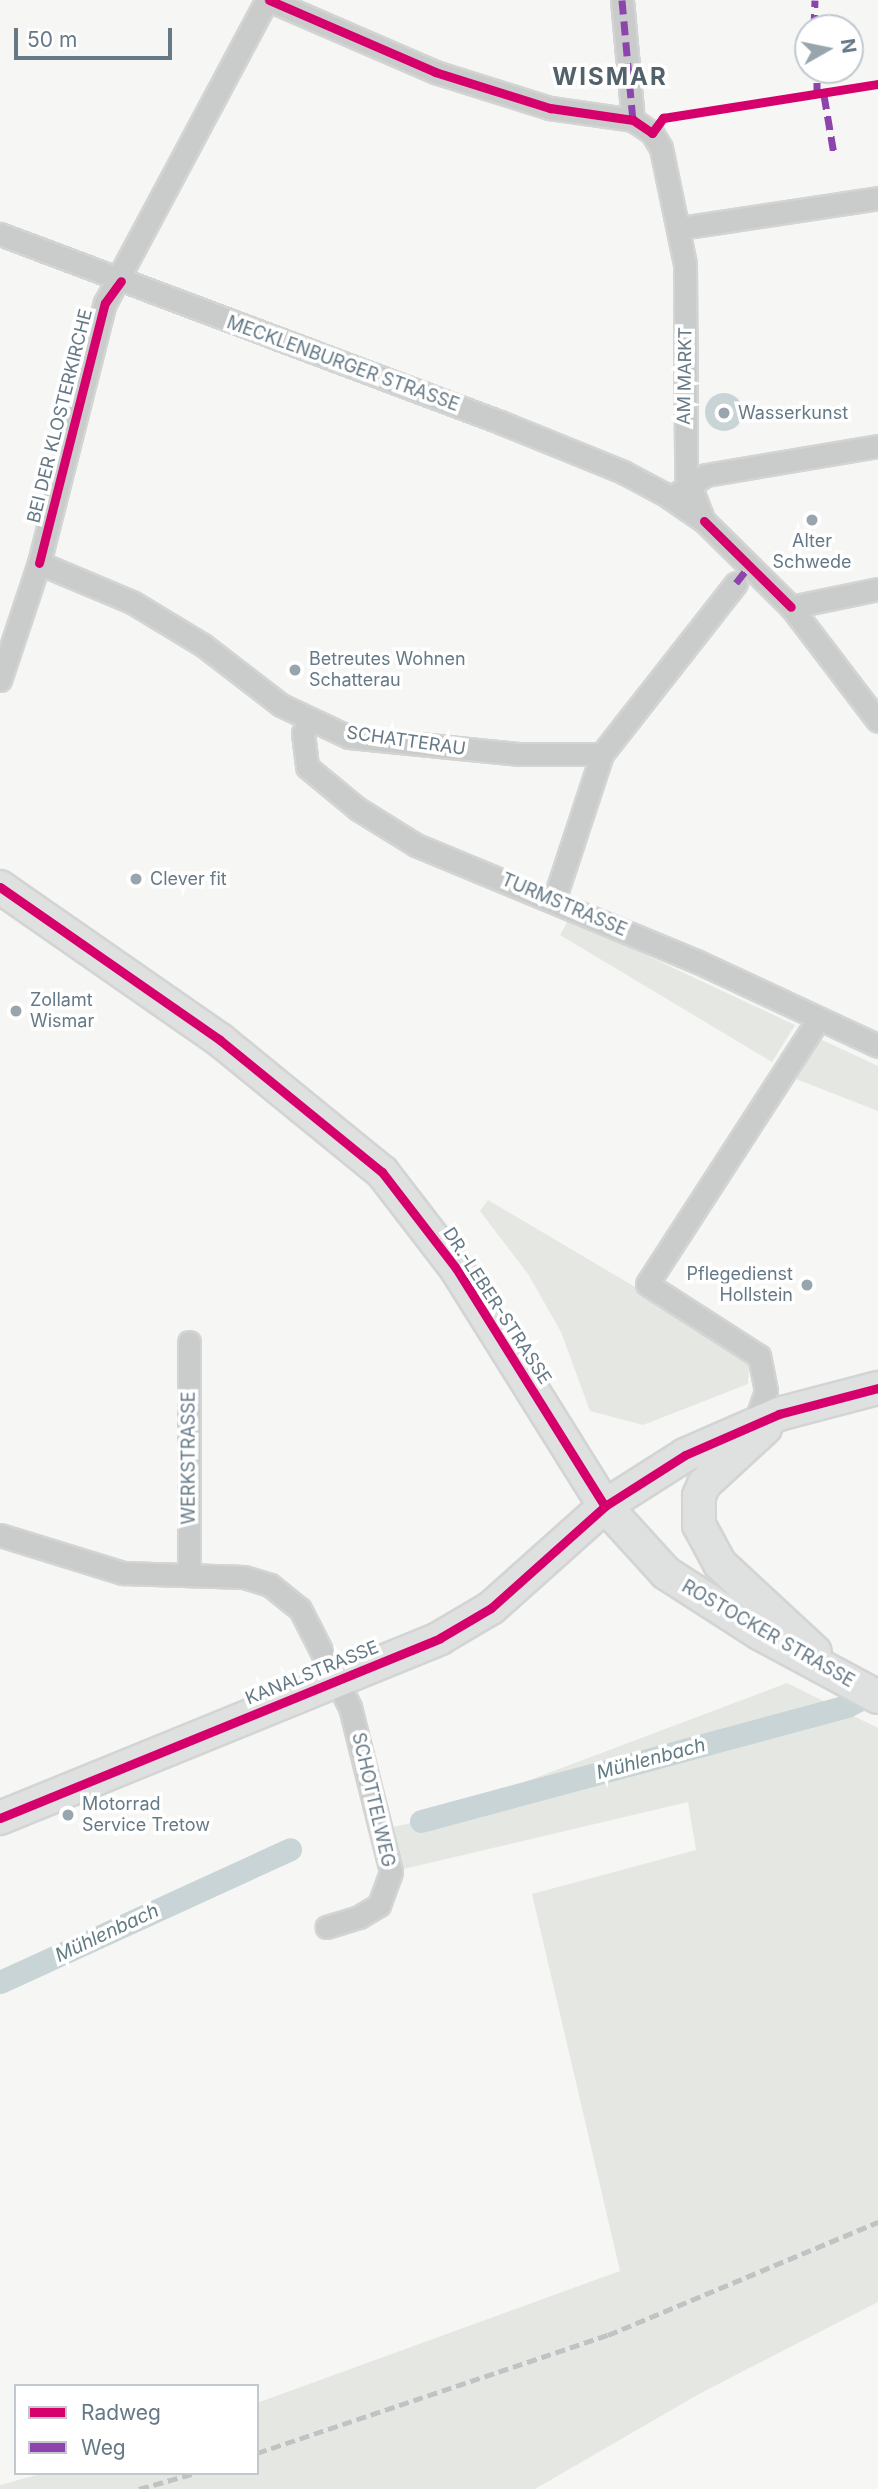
<!DOCTYPE html>
<meta charset="utf-8">
<style>
body{margin:0}
#map{position:relative;width:878px;height:2489px;overflow:hidden;background:#f6f6f5;font-family:Inter,sans-serif}
div>[style]{position:absolute}
.green>*{inset:0;background:#e5e8e2}
.water>*{inset:0;background:#c9d4d6}
.round{border-radius:50%}
.canal>*{height:23px;margin:-11.5px;padding:0 11.5px;transform-origin:11.5px;border-radius:11.5px;background:#c9d4d6}
.roads{filter:drop-shadow(2px 0 #d3d4d4) drop-shadow(-2px 0 #d3d4d4) drop-shadow(0 2px #d3d4d4) drop-shadow(0 -2px #d3d4d4)}
.street>*{height:21px;margin:-10.5px;padding:0 10.5px;transform-origin:10.5px;border-radius:10.5px;background:#cacccc}
.secondary>*{height:32px;margin:-16px;padding:0 16px;transform-origin:16px;border-radius:16px;background:#dfe0e0}
.rail>*{height:5px;margin-top:-2.5px;transform-origin:0;background:repeating-linear-gradient(90deg,#c0c2c3 0 10px,transparent 0 15px)}
.quiet>*{height:7px;margin-top:-3.5px;transform-origin:0;background:repeating-linear-gradient(90deg,#8e44ad 0 14px,transparent 0 21px)}
.cycleway>*{height:9px;margin:-4.5px;padding:0 4.5px;transform-origin:4.5px;border-radius:4.5px;background:#d6006c}
.dots>*{width:19px;height:19px;translate:-50% -50%;box-sizing:border-box;border:4px solid #fff;border-radius:50%}
span{translate:-50% -50%;white-space:nowrap;text-align:center;line-height:1.15;-webkit-text-stroke:7px #fff;paint-order:stroke}
.street-label{font-size:18px;color:#657986}
.poi-label{font-size:18px;color:#657986}
.left{translate:0 -50%;text-align:left}
.right{translate:-100% -50%;text-align:right}
.water-label{font-size:19px;color:#607b82;font-style:italic}
.district-label{font-size:24px;color:#53616b;font-weight:700;letter-spacing:2px}
.legend{position:absolute;left:14px;top:2384px;width:245px;height:91px;box-sizing:border-box;background:#fff;border:2px solid #c1c9cf;margin:0;padding:9px 12px;list-style:none;font-size:21px;color:#657986}
.legend li{display:flex;align-items:center;gap:14px;height:35px}
.legend b{width:35px;border:2px solid #c1c9cf}
.north{position:absolute;left:794px;top:14px;width:70px;height:70px;box-sizing:border-box;background:#fff;border:2px solid #c1c9cf;border-radius:50%;rotate:81deg;font-size:19px;font-weight:700;line-height:28px;text-align:center;color:#657986}
.north::after{content:'';display:block;margin:auto;width:24px;height:32px;background:#98a5ad;clip-path:polygon(50% 0,100% 100%,50% 72%,0 100%)}
.scale{position:absolute;left:14px;top:28px;width:158px;height:32px;box-sizing:border-box;border:4px solid #657986;border-top:0;padding-left:9px;font-size:21px;line-height:24px;white-space:nowrap;color:#657986;-webkit-text-stroke:5px #fff;paint-order:stroke}
</style>
<div id="map">
<div class="green">
<i style="clip-path:polygon(569px 919px,795px 1025px,772px 1062px,560px 935px)"></i>
<i style="clip-path:polygon(820px 1039px,878px 1066px,878px 1111px,796px 1079px)"></i>
<i style="clip-path:polygon(488px 1200px,750px 1355px,748px 1384px,643px 1425px,590px 1411px,561px 1332px,528px 1274px,480px 1211px)"></i>
<i style="clip-path:polygon(787px 1683px,878px 1728px,878px 2302px,699px 2394px,535px 2489px,0 2489px,0 2485px,44px 2473px,257px 2473px,257px 2403px,620px 2271px,532px 1894px,696px 1850px,688px 1802px,391px 1872px,388px 1828px,421px 1821px)"></i>
</div>
<div class="water">
<i class="round" style="left:705px;top:393px;width:38px;height:38px"></i>
</div>
<div class="canal">
<i style="left:421px;top:1821px;width:441px;rotate:-15.1deg"></i>
<i style="left:847px;top:1706px;width:35px;rotate:-27deg"></i>
<i style="left:0;top:1982px;width:319px;rotate:-24.6deg"></i>
</div>
<div class="roads">
<div class="street">
<i style="left:269px;top:0;width:181px;rotate:23.4deg"></i>
<i style="left:435px;top:72px;width:121px;rotate:17.4deg"></i>
<i style="left:550px;top:108px;width:84px;rotate:8.2deg"></i>
<i style="left:633px;top:120px;width:23px;rotate:34deg"></i>
<i style="left:652px;top:133px;width:17px;rotate:59deg"></i>
<i style="left:661px;top:148px;width:118px;rotate:78.3deg"></i>
<i style="left:685px;top:264px;width:211px;rotate:89.7deg"></i>
<i style="left:686px;top:475px;width:47px;rotate:68.9deg"></i>
<i style="left:622px;top:0;width:121px;rotate:84.8deg"></i>
<i style="left:680px;top:228px;width:200px;rotate:-8.6deg"></i>
<i style="left:0;top:234px;width:534px;rotate:20.61deg"></i>
<i style="left:500px;top:422px;width:133px;rotate:22.1deg"></i>
<i style="left:623px;top:472px;width:49px;rotate:28.1deg"></i>
<i style="left:666px;top:495px;width:46px;rotate:34.4deg"></i>
<i style="left:704px;top:521px;width:122px;rotate:44.7deg"></i>
<i style="left:791px;top:607px;width:143px;rotate:52.7deg"></i>
<i style="left:678px;top:493px;width:33px;rotate:-33deg"></i>
<i style="left:706px;top:475px;width:174px;rotate:-9.6deg"></i>
<i style="left:39px;top:563px;width:101px;rotate:22.8deg"></i>
<i style="left:132px;top:602px;width:83px;rotate:31.2deg"></i>
<i style="left:203px;top:645px;width:98px;rotate:37.6deg"></i>
<i style="left:281px;top:705px;width:75px;rotate:25.2deg"></i>
<i style="left:349px;top:737px;width:172px;rotate:5.7deg"></i>
<i style="left:520px;top:754px;width:82px"></i>
<i style="left:791px;top:607px;width:89px;rotate:-11.7deg"></i>
<i style="left:0;top:680px;width:123px;rotate:-71.6deg"></i>
<i style="left:39px;top:563px;width:268px;rotate:-75.8deg"></i>
<i style="left:105px;top:303px;width:344px;rotate:-61.9deg"></i>
<i style="left:312px;top:720px;width:16px;rotate:125deg"></i>
<i style="left:303px;top:733px;width:34px;rotate:83deg"></i>
<i style="left:307px;top:767px;width:66px;rotate:39.5deg"></i>
<i style="left:358px;top:809px;width:68px;rotate:31.8deg"></i>
<i style="left:416px;top:845px;width:303px;rotate:22.5deg"></i>
<i style="left:696px;top:961px;width:201px;rotate:25deg"></i>
<i style="left:554px;top:900px;width:154px;rotate:-71.8deg"></i>
<i style="left:602px;top:754px;width:217px;rotate:-51.9deg"></i>
<i style="left:189px;top:1342px;width:232px;rotate:90deg"></i>
<i style="left:755px;top:1423px;width:34px;rotate:-71deg"></i>
<i style="left:766px;top:1391px;width:36px;rotate:-101deg"></i>
<i style="left:759px;top:1356px;width:133px;rotate:-147.3deg"></i>
<i style="left:647px;top:1284px;width:313px;rotate:-57.1deg"></i>
<i style="left:0;top:1535px;width:129px;rotate:17.2deg"></i>
<i style="left:123px;top:1573px;width:121px;rotate:1.9deg"></i>
<i style="left:244px;top:1577px;width:27px;rotate:17deg"></i>
<i style="left:270px;top:1585px;width:38px;rotate:39deg"></i>
<i style="left:300px;top:1609px;width:110px;rotate:63deg"></i>
<i style="left:350px;top:1707px;width:170px;rotate:76deg"></i>
<i style="left:391px;top:1872px;width:35px;rotate:110deg"></i>
<i style="left:379px;top:1905px;width:23px;rotate:149deg"></i>
<i style="left:359px;top:1917px;width:34px;rotate:163deg"></i>
</div>
<div class="secondary">
<i style="left:0;top:887px;width:268px;rotate:34.8deg"></i>
<i style="left:220px;top:1040px;width:209px;rotate:39.2deg"></i>
<i style="left:382px;top:1172px;width:121px;rotate:52.4deg"></i>
<i style="left:456px;top:1268px;width:281px;rotate:58deg"></i>
<i style="left:605px;top:1506px;width:91px;rotate:47.7deg"></i>
<i style="left:666px;top:1573px;width:111px;rotate:32.8deg"></i>
<i style="left:759px;top:1633px;width:135px;rotate:28.3deg"></i>
<i style="left:765px;top:1428px;width:83px;rotate:137.4deg"></i>
<i style="left:704px;top:1484px;width:13px;rotate:113deg"></i>
<i style="left:699px;top:1496px;width:29px;rotate:90deg"></i>
<i style="left:699px;top:1525px;width:44px;rotate:61.7deg"></i>
<i style="left:720px;top:1564px;width:129px;rotate:42.8deg"></i>
<i style="left:0;top:1818px;width:475px;rotate:-22.2deg"></i>
<i style="left:440px;top:1638px;width:59px;rotate:-30.5deg"></i>
<i style="left:491px;top:1608px;width:153px;rotate:-41.8deg"></i>
<i style="left:605px;top:1506px;width:95px;rotate:-32.5deg"></i>
<i style="left:685px;top:1455px;width:103px;rotate:-23.6deg"></i>
<i style="left:779px;top:1414px;width:102px;rotate:-14.7deg"></i>
</div>
</div>
<div class="rail">
<i style="left:257px;top:2453px;width:370px;rotate:-18.6deg"></i>
<i style="left:608px;top:2335px;width:293px;rotate:-22.7deg"></i>
<i style="left:139px;top:2489px;width:58px;rotate:-15.9deg"></i>
</div>
<div class="quiet">
<i style="left:622px;top:0;width:121px;rotate:84.8deg"></i>
<i style="left:814px;top:28px;width:28px;rotate:-88deg"></i>
<i style="left:824px;top:95px;width:60px;rotate:80.4deg"></i>
<i style="left:817px;top:96px;width:26px;rotate:-90deg"></i>
<i style="left:736px;top:583px;width:23px;rotate:-52deg"></i>
</div>
<div class="cycleway">
<i style="left:269px;top:0;width:181px;rotate:23.4deg"></i>
<i style="left:435px;top:72px;width:121px;rotate:17.4deg"></i>
<i style="left:550px;top:108px;width:84px;rotate:8.2deg"></i>
<i style="left:633px;top:120px;width:23px;rotate:34deg"></i>
<i style="left:652px;top:133px;width:19px;rotate:-54deg"></i>
<i style="left:663px;top:118px;width:218px;rotate:-9deg"></i>
<i style="left:704px;top:521px;width:122px;rotate:44.7deg"></i>
<i style="left:39px;top:563px;width:268px;rotate:-75.8deg"></i>
<i style="left:105px;top:303px;width:27px;rotate:-54deg"></i>
<i style="left:0;top:887px;width:268px;rotate:34.8deg"></i>
<i style="left:220px;top:1040px;width:209px;rotate:39.2deg"></i>
<i style="left:382px;top:1172px;width:121px;rotate:52.4deg"></i>
<i style="left:456px;top:1268px;width:281px;rotate:58deg"></i>
<i style="left:0;top:1818px;width:475px;rotate:-22.2deg"></i>
<i style="left:440px;top:1638px;width:59px;rotate:-30.5deg"></i>
<i style="left:491px;top:1608px;width:153px;rotate:-41.8deg"></i>
<i style="left:605px;top:1506px;width:95px;rotate:-32.5deg"></i>
<i style="left:685px;top:1455px;width:103px;rotate:-23.6deg"></i>
<i style="left:779px;top:1414px;width:102px;rotate:-14.7deg"></i>
</div>
<div class="dots">
<i style="left:724px;top:413px;background:#98a5ad"></i>
<i style="left:812px;top:520px;background:#98a5ad"></i>
<i style="left:295px;top:670px;background:#98a5ad"></i>
<i style="left:136px;top:879px;background:#98a5ad"></i>
<i style="left:16px;top:1011px;background:#98a5ad"></i>
<i style="left:807px;top:1285px;background:#98a5ad"></i>
<i style="left:68px;top:1815px;background:#98a5ad"></i>
</div>
<div class="street-label">
<span style="left:343px;top:364px;rotate:20deg">MECKLENBURGER STRASSE</span>
<span style="left:685px;top:376px;rotate:-89deg">AM MARKT</span>
<span style="left:60px;top:416px;rotate:-76deg">BEI DER KLOSTERKIRCHE</span>
<span style="left:406px;top:741px;rotate:8deg">SCHATTERAU</span>
<span style="left:564px;top:905px;rotate:23deg">TURMSTRASSE</span>
<span style="left:497px;top:1306px;rotate:57deg">DR.-LEBER-STRASSE</span>
<span style="left:189px;top:1458px;rotate:-90deg">WERKSTRASSE</span>
<span style="left:768px;top:1634px;rotate:30deg">ROSTOCKER STRASSE</span>
<span style="left:312px;top:1673px;rotate:-22deg">KANALSTRASSE</span>
<span style="left:373px;top:1800px;rotate:77deg">SCHOTTELWEG</span>
</div>
<div class="poi-label">
<span class="left" style="left:738px;top:413px">Wasserkunst</span>
<span style="left:812px;top:552px">Alter<br>Schwede</span>
<span class="left" style="left:309px;top:670px">Betreutes Wohnen<br>Schatterau</span>
<span class="left" style="left:150px;top:879px">Clever fit</span>
<span class="left" style="left:30px;top:1011px">Zollamt<br>Wismar</span>
<span class="right" style="left:793px;top:1285px">Pflegedienst<br>Hollstein</span>
<span class="left" style="left:82px;top:1815px">Motorrad<br>Service Tretow</span>
</div>
<div class="water-label">
<span style="left:651px;top:1759px;rotate:-15deg">Mühlenbach</span>
<span style="left:107px;top:1933px;rotate:-25deg">Mühlenbach</span>
</div>
<div class="district-label">
<span style="left:610px;top:77px">WISMAR</span>
</div>
<ul class="legend">
<li><b style="height:9px;background:#d6006c"></b>Radweg</li>
<li><b style="height:9px;background:#8e44ad"></b>Weg</li>
</ul>
<div class="north">N</div>
<div class="scale">50 m</div>
</div>
